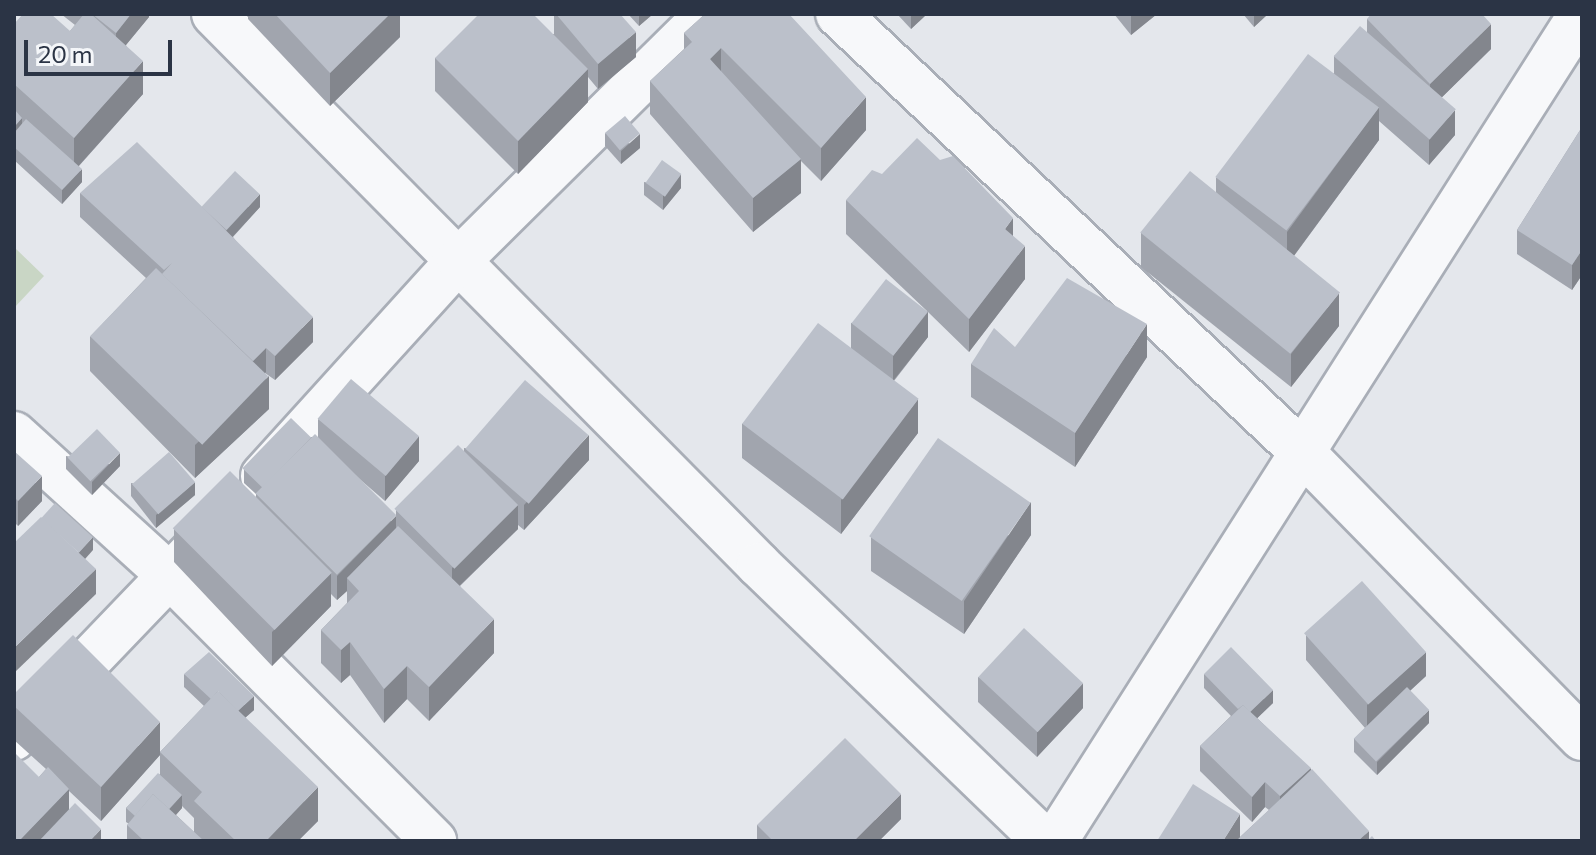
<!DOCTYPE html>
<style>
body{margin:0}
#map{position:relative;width:1596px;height:855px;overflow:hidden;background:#e4e7ec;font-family:Commissioner,sans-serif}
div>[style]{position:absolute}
.green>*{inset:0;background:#c9d6c5}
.roads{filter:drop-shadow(2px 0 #a9aeb7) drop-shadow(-2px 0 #a9aeb7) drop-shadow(0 2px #a9aeb7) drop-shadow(0 -2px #a9aeb7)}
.minor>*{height:44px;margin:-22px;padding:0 22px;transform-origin:22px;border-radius:22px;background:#f7f8fa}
.wall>*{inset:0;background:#a1a5ae}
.shaded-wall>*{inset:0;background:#83868d}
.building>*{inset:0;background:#bbc0ca;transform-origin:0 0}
span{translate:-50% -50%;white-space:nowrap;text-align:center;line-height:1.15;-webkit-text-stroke:6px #f4f6f9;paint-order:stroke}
.frame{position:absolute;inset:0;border:16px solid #2b3445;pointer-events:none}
.scale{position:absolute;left:24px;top:40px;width:148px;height:36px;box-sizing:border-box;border:4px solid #2b3445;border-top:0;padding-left:10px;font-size:24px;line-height:28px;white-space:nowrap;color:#2b3445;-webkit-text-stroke:6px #f4f6f9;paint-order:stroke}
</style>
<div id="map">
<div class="green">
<i style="clip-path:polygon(14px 247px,44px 276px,14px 308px)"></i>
</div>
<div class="roads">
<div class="minor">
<i style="left:214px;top:14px;width:775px;rotate:45.31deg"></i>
<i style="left:759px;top:565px;width:397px;rotate:44deg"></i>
<i style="left:838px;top:14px;width:635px;rotate:43.34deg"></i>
<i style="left:1300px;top:450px;width:403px;rotate:45.6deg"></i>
<i style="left:14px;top:434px;width:212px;rotate:42.3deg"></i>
<i style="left:171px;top:577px;width:373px;rotate:45.1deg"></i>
<i style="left:263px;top:476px;width:292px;rotate:-47.8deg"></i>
<i style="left:459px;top:260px;width:350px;rotate:-44.7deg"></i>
<i style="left:14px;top:738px;width:296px;rotate:-46.2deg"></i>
<i style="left:1055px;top:841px;width:980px;rotate:-57.54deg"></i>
</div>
</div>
<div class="wall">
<i style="clip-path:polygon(61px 14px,149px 14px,149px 17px,126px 45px,143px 94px,79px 166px,82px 182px,62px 204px,14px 160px,14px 24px,70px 31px,75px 25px)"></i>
<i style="clip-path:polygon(248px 14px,400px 14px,400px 37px,330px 106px,248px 19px)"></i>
<i style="clip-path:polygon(554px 14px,620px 14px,636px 57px,598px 89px,588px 77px,588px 102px,518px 174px,435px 91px,435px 58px,554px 34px)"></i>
<i style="clip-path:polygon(628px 14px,653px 14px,639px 26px)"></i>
<i style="clip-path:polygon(705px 14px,866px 130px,821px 181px,801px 161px,801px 193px,753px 232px,650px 114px,650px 81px,684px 49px,684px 33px)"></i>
<i style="clip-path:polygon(897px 14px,927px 14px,911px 29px)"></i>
<i style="clip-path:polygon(1114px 14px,1157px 14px,1131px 35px)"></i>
<i style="clip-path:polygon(1243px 14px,1268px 14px,1254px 27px)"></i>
<i style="clip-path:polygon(1367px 19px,1491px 49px,1441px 98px,1455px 135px,1429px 165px,1379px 121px,1379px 140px,1294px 256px,1339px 326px,1291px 387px,1141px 267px,1141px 233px,1216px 192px,1216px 178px,1334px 73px,1334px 56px,1367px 32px)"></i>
<i style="clip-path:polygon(1582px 127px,1582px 275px,1572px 290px,1517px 254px,1517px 230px)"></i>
<i style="clip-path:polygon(605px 133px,640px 148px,621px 164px,605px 146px)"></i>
<i style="clip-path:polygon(644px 182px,681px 188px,663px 210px,644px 195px)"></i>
<i style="clip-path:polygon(80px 193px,202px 207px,260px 207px,233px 237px,313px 342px,275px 380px,265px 373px,269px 409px,195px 478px,90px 371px,90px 337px,146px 278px,80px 217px)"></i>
<i style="clip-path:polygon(846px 200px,1013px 236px,1025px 279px,969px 352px,928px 312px,928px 337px,894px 381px,918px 433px,841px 534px,742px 458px,742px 424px,851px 348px,851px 323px,927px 311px,846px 234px)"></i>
<i style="clip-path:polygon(1015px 347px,1147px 357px,1075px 467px,971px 397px,971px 364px)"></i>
<i style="clip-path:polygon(318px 419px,419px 461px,385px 501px,356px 476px,396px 528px,396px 510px,464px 451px,464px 448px,589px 460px,524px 530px,518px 525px,518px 529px,460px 586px,494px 653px,429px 721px,407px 699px,384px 723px,350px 675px,341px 683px,321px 663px,321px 630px,347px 603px,347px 591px,337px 600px,331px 594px,331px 606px,272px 666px,174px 562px,174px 529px,256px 497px,256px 494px,244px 483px,244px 470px,311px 437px,318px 437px)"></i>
<i style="clip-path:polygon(14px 451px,42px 501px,18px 526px,14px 522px)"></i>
<i style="clip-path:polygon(66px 456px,120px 466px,92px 495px,66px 469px)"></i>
<i style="clip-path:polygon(131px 483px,195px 495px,156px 528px,131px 496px)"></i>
<i style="clip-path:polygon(1031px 535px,964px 634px,871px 571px,871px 537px)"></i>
<i style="clip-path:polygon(1306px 635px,1426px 676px,1410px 691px,1429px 723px,1377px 775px,1354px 752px,1354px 739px,1365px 728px,1306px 660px)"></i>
<i style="clip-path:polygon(evenodd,184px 674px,254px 710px,245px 718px,318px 821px,298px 841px,127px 841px,127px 825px,129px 824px,126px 822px,126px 808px,160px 774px,160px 752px,204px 706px,184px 687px,184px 674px,182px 806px,194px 818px,194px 832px,176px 815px,182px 808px,182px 806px)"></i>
<i style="clip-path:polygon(1204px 674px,1273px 703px,1257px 718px,1311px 770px,1369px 839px,1376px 841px,1240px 837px,1269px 810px,1265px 807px,1252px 822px,1200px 771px,1200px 746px,1231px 716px,1204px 688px)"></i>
<i style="clip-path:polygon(978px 677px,1083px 708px,1037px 757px,978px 702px)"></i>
<i style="clip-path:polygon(14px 694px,160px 755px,101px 821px,69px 791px,69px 809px,101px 841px,14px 841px,39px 777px,46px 769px,14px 740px)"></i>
<i style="clip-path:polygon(901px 819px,879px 841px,757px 841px,757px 825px)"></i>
</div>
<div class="shaded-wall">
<i style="clip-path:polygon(131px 14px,149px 14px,149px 17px,116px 57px,116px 33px)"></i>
<i style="clip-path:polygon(390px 14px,400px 14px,400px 37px,330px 106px,330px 73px)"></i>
<i style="clip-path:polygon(639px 14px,653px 14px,639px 26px)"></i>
<i style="clip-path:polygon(911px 14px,927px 14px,911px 29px)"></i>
<i style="clip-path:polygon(1131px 14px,1157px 14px,1131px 35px)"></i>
<i style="clip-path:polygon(1254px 14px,1268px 14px,1254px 27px)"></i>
<i style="clip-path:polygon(1491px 24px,1491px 49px,1430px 109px,1430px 84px)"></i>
<i style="clip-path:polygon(636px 32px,636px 57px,598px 89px,598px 64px)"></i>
<i style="clip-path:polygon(721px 48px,721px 81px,710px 59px)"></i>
<i style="clip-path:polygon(143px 61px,143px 94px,74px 171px,74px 138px)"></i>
<i style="clip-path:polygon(588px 69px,588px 102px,518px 174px,518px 141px)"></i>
<i style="clip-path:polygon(866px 97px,866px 130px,821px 181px,821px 148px)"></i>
<i style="clip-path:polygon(1379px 107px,1379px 140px,1287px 265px,1287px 232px)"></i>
<i style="clip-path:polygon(1455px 110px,1455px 135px,1429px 165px,1429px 140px)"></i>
<i style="clip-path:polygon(22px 118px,22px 131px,14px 140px,14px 127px)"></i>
<i style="clip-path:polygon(640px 134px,640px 148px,621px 164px,621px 151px)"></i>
<i style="clip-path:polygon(801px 159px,801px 193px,753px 232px,753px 198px)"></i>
<i style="clip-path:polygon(82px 169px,82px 182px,62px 204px,62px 190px)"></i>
<i style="clip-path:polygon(681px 174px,681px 188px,663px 210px,663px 196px)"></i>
<i style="clip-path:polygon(260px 194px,260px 207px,225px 245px,225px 232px)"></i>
<i style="clip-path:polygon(1013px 218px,1013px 251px,1005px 229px)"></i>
<i style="clip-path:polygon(1025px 246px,1025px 279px,969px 352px,969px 319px)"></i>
<i style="clip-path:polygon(1582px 250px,1582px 275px,1572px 290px,1572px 265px)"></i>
<i style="clip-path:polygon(1339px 293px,1339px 326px,1291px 387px,1291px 354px)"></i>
<i style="clip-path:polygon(928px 312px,928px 337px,893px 381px,893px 356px)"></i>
<i style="clip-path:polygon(313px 317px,313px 342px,275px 380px,275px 356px)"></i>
<i style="clip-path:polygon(1147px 324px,1147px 357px,1075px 467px,1075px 433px)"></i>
<i style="clip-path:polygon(266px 348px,266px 372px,251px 387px,251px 363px)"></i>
<i style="clip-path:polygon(269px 376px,269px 409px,195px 478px,195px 445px)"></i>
<i style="clip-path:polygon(918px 399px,918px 433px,841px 534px,841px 500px)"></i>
<i style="clip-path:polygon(589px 435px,589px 460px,524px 530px,524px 505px)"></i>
<i style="clip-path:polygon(419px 436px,419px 461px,385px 501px,385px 476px)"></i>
<i style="clip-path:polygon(120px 453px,120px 466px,92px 495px,92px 482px)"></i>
<i style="clip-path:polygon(42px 476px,42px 501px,18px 526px,18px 501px)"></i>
<i style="clip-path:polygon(195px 482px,195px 495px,156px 528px,156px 515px)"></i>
<i style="clip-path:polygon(1031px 502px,1031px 535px,964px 634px,964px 601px)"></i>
<i style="clip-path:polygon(518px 505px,518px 529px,452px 593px,452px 568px)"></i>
<i style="clip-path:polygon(396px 516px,396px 541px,347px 578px,347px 591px,337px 600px,337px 576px)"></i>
<i style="clip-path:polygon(93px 537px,93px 550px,78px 567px,78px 553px)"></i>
<i style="clip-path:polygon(96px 569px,96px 594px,14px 673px,14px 648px)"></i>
<i style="clip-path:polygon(331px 573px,331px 606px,272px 666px,272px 632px)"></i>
<i style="clip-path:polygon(494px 619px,494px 653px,429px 721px,429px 687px)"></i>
<i style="clip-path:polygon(350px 642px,350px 675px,341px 683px,341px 650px)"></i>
<i style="clip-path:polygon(1426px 652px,1426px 676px,1367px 730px,1367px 705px)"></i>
<i style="clip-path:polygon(407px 666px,407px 699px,384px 723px,384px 689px)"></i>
<i style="clip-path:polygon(1083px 683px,1083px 708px,1037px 757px,1037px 732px)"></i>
<i style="clip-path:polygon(1273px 690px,1273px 703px,1245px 730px,1245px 717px)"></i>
<i style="clip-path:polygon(254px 696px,254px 710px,230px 731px,230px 718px)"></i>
<i style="clip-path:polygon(1429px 710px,1429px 723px,1377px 775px,1377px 762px)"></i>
<i style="clip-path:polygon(160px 722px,160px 755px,101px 821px,101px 787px)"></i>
<i style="clip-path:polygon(1311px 768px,1311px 793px,1280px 820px,1280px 796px)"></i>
<i style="clip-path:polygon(1265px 782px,1265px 807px,1252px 822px,1252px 797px)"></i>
<i style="clip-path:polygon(318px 787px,318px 821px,298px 841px,266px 841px)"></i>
<i style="clip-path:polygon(69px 789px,69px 823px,52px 841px,19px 841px)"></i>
<i style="clip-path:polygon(901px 794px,901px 819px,879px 841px,854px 841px)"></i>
<i style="clip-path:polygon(182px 795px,182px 808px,165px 827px,165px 814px)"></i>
<i style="clip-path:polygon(1240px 814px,1240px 839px,1238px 841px,1223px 841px)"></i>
<i style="clip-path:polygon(101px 829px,101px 841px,90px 841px)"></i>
<i style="clip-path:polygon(1369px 831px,1369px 841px,1358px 841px)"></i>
</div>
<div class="building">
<i style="clip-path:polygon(23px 14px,51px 14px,70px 31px,84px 14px,91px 14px,143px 61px,74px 138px,14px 84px,14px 24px)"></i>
<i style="clip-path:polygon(92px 14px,131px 14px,116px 33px)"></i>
<i style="clip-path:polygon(275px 14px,390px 14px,330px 73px)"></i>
<i style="clip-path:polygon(479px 14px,533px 14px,588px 69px,518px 141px,435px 58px)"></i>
<i style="clip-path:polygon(556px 14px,620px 14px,636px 32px,598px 64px)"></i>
<i style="clip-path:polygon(705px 14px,789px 14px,866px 97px,821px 148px,721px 48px,710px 59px,801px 159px,753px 198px,650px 81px,692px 42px,684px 33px)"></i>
<i style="clip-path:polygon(1371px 14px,1482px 14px,1491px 24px,1430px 84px,1367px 19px)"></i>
<i style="left:1360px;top:26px;width:127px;height:40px;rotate:41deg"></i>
<i style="left:1308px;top:54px;width:89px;height:154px;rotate:37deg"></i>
<i style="clip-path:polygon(14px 109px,22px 118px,14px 127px)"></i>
<i style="left:625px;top:116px;width:23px;height:26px;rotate:50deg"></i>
<i style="clip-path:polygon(26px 119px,82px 169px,62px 190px,14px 147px,14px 133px)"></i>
<i style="clip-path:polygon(1582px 127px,1582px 250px,1572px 265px,1517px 230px)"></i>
<i style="clip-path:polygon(917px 138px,940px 160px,953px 156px,1013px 218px,1005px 229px,1025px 246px,969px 319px,846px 200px,872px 170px,882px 174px)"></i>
<i style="clip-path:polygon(137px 142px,313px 317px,275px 356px,266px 348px,253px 361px,162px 274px,172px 263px,164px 270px,80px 193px)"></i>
<i style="left:662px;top:160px;width:24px;height:28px;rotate:36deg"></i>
<i style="left:235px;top:171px;width:34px;height:49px;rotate:43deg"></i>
<i style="left:1190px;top:171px;width:193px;height:79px;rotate:39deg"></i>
<i style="left:156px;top:268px;width:156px;height:95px;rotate:44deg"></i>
<i style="clip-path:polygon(1067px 278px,1147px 324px,1075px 433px,971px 364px,994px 328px,1015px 347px)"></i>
<i style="left:886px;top:279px;width:53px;height:56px;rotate:38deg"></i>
<i style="left:818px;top:323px;width:126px;height:126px;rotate:37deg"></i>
<i style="left:351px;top:379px;width:89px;height:52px;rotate:40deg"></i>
<i style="left:525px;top:380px;width:84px;height:91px;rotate:41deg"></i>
<i style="left:291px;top:418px;width:28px;height:70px;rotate:44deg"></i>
<i style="left:97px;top:429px;width:33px;height:41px;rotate:46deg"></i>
<i style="left:315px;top:434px;width:115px;height:84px;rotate:45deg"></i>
<i style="left:938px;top:438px;width:113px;height:120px;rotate:35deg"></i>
<i style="left:458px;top:445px;width:85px;height:90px;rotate:45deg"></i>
<i style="clip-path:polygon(14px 451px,42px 476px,18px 501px,14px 497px)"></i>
<i style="left:169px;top:452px;width:40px;height:49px;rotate:49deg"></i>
<i style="left:230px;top:471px;width:144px;height:81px;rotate:45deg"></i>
<i style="left:55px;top:503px;width:51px;height:21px;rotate:42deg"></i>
<i style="clip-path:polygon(41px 517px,96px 569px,14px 648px,14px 543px)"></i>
<i style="clip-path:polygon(398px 526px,494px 619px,429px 687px,407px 666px,384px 689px,350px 642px,341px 650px,321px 630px,359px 591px,347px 578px)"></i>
<i style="left:1362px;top:581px;width:96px;height:78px;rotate:48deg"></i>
<i style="left:1024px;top:628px;width:81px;height:67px;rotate:43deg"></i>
<i style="clip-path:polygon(73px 635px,160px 722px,101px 787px,14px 706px,14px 694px)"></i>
<i style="clip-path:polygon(1231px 647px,1273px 690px,1250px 712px,1243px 705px,1238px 709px,1204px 674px)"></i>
<i style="clip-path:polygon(209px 652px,254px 696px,238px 711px,218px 691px,211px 699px,184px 674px)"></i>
<i style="left:1407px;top:687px;width:32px;height:74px;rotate:46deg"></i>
<i style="clip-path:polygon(218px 691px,318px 787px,266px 841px,236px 841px,194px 801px,202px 792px,160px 752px)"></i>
<i style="clip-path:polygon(1243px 705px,1311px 768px,1280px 796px,1265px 782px,1252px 797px,1200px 746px)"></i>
<i style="clip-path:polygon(845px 738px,901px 794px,854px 841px,773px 841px,757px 825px)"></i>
<i style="clip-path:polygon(14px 752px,39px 777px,48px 767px,69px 789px,19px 841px,14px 841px)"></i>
<i style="clip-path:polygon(1312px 769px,1369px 831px,1358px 841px,1236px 841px)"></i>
<i style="clip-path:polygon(158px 773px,182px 795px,169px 809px,153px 794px,135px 816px,126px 808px)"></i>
<i style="clip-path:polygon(1193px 784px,1240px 814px,1223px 841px,1157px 841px)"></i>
<i style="clip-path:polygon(153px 794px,204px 841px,144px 841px,127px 825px)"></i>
<i style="clip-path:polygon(75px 803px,101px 829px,90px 841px,39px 841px)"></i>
<i style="clip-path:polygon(1372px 836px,1376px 841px,1367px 841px)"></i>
</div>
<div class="frame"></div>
<div class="scale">20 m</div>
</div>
